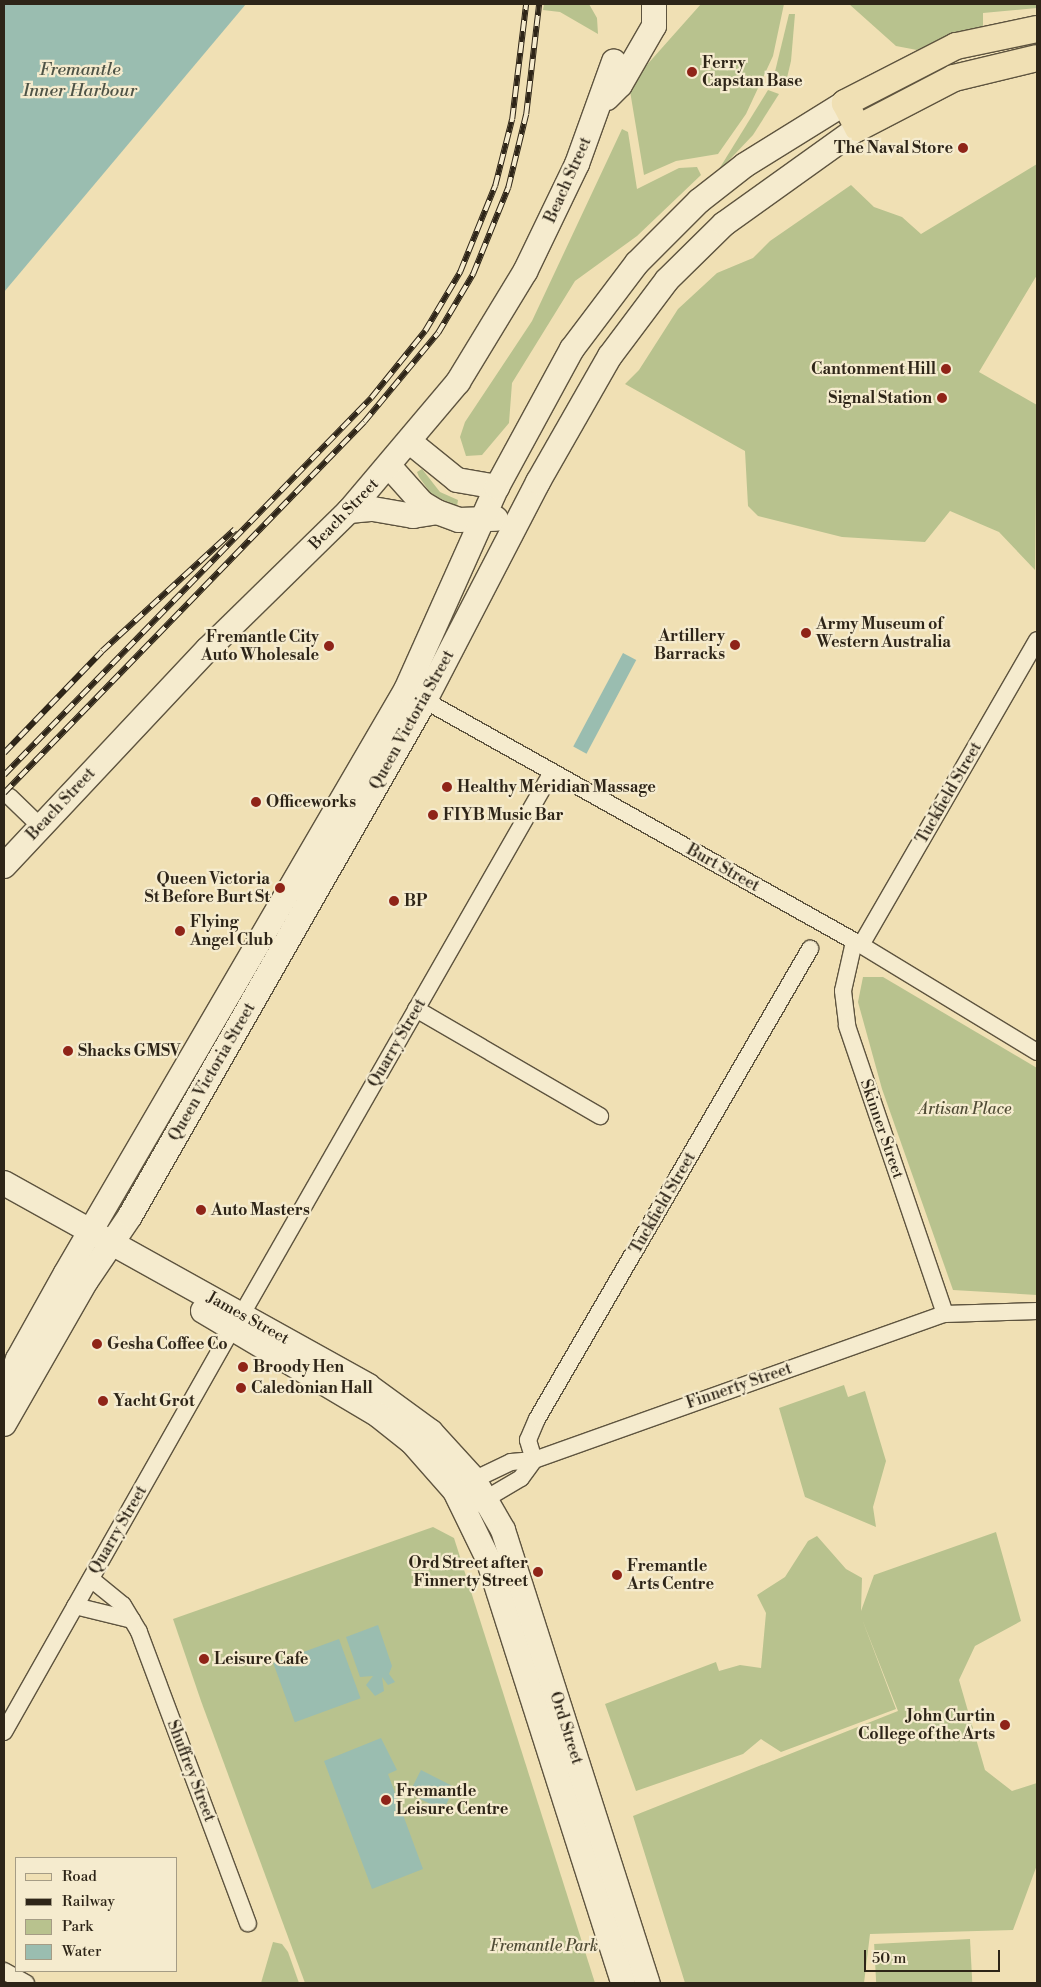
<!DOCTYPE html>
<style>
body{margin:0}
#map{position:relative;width:1041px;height:1987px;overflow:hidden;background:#f0e0b4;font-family:"Libre Bodoni",serif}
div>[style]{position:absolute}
.green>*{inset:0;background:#b8c28e;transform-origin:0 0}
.water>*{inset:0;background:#9abdb0;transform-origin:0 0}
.roads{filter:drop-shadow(1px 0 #5e543f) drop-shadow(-1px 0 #5e543f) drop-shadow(0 1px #5e543f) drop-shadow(0 -1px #5e543f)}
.street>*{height:16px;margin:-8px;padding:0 8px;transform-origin:8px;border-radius:8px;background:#f5ebce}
.secondary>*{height:24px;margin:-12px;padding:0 12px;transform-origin:12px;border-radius:12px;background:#f5ebce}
.primary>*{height:26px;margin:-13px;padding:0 13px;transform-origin:13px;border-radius:13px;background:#f0e0b4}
.rail>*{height:5.5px;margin-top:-2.75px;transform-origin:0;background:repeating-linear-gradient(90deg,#f5ebce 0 11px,#2e2518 0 22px);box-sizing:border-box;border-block:1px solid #2e2518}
.dots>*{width:14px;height:14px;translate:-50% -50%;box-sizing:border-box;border:2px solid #f5ebce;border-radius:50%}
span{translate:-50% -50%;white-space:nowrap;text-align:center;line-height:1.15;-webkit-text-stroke:4.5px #f5ebce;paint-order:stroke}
.poi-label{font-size:16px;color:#2e2518;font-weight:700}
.left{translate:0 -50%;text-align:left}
.right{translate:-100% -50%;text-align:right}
.street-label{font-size:16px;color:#2e2518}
.park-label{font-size:16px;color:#504c36;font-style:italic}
.water-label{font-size:18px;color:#4e5346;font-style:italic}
.frame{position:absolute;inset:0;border:5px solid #2e2518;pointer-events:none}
.legend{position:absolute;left:15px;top:1857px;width:162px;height:115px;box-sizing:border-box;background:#f5ebce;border:1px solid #a59c85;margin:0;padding:6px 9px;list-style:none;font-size:15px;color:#2e2518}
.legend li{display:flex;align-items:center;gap:10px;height:25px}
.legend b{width:25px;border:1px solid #a59c85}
.scale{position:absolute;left:864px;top:1950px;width:136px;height:22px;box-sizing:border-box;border:2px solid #2e2518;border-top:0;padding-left:6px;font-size:15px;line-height:18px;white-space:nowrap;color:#2e2518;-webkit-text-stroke:4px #f5ebce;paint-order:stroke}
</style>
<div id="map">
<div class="green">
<i style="clip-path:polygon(544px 4px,589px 4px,597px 18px,598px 34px,560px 12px,543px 10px)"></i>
<i style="clip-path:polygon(701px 4px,784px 4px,773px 56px,746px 114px,718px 154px,676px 161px,644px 175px,629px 85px)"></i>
<i style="clip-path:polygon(849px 4px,1037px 4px,1037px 8px,983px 13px,983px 28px,917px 50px,896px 46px)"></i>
<i style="clip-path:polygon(789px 14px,795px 14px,791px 61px,786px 82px,772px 84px)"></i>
<i style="clip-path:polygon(768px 90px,779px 94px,753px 135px,716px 174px)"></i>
<i style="clip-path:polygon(622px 129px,628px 132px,637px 189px,679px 168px,697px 167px,701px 175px,637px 236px,575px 281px,512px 383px,509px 423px,482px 455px,466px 456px,460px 437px,465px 422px,532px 321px)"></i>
<i style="clip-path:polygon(1037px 164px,1037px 275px,979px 372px,1037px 405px,1035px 570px,999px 532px,950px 511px,925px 542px,842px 537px,758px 516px,748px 506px,745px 451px,625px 384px,639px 370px,678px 309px,717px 273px,753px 258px,770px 241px,851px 185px,874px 207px,902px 217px,921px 234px)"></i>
<i style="clip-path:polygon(422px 469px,440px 492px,458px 500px,457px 506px,432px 495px,419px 477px,417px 472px)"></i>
<i style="clip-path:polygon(863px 977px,883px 977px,1037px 1068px,1037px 1295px,953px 1290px,882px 1089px,858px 1002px)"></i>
<i style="clip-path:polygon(844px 1385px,848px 1397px,865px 1391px,886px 1461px,873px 1507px,876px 1527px,805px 1497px,779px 1408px)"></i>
<i style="clip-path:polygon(433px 1527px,454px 1538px,595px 1983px,305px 1983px,201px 1701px,173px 1619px)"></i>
<i style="clip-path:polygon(996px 1532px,1021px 1621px,975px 1646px,959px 1680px,985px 1770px,1012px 1791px,1037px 1783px,1037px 1865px,1013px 1930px,870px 1934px,864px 1983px,685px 1983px,633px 1816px,898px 1711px,862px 1619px,896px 1709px,781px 1752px,761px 1739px,743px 1754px,636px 1791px,605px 1704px,716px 1662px,719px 1671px,740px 1665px,761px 1668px,766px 1613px,757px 1595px,785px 1577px,808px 1541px,817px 1536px,846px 1569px,862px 1578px,861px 1611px,874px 1575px)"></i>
<i style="left:970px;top:1939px;width:44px;height:96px;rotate:87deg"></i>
<i style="clip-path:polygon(273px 1942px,282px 1944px,288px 1952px,299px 1983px,261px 1983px)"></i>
</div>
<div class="water">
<i style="clip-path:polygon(4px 4px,246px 4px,4px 292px)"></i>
<i style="left:623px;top:653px;width:15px;height:106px;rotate:28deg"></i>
<i style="clip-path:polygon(378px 1625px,392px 1666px,389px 1674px,395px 1682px,388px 1685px,382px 1677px,384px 1691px,375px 1696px,366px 1685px,373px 1676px,360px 1677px,346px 1637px)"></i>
<i style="left:339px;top:1639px;width:63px;height:70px;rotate:70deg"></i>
<i style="clip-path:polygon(381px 1738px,397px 1770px,388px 1774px,423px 1869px,372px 1889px,324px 1761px)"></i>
<i style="left:421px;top:1770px;width:38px;height:26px;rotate:27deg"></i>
</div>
<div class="roads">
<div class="street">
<i style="left:417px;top:696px;width:509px;rotate:29.28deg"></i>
<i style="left:861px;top:945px;width:206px;rotate:31.3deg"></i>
<i style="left:10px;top:797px;width:42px;rotate:44deg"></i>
<i style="left:854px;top:942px;width:50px;rotate:102.7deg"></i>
<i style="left:843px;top:991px;width:35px;rotate:83deg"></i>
<i style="left:847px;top:1026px;width:304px;rotate:71.2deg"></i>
<i style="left:861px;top:945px;width:352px;rotate:-60deg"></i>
<i style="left:416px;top:1009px;width:213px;rotate:30.2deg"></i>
<i style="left:242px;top:1314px;width:624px;rotate:-60.23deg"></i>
<i style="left:534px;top:1460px;width:21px;rotate:-107deg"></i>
<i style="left:528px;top:1440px;width:23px;rotate:-67deg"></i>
<i style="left:537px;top:1419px;width:544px;rotate:-59.85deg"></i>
<i style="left:465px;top:1484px;width:51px;rotate:-25.6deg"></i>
<i style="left:511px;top:1462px;width:23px;rotate:-5deg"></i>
<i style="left:534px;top:1460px;width:436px;rotate:-19.6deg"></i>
<i style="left:945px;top:1314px;width:92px;rotate:-1.9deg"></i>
<i style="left:477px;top:1504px;width:51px;rotate:-30.6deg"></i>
<i style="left:521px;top:1478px;width:22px;rotate:-54deg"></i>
<i style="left:91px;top:1579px;width:41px;rotate:39.1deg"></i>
<i style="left:123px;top:1605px;width:31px;rotate:59deg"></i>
<i style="left:139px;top:1632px;width:311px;rotate:69.5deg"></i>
<i style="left:75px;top:1606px;width:59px;rotate:13.8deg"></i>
<i style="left:4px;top:1732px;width:464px;rotate:-60.5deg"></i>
<i style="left:4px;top:1971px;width:25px;rotate:29deg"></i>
</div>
<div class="secondary">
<i style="left:607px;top:98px;width:18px;rotate:-45deg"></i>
<i style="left:620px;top:85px;width:68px;rotate:-60deg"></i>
<i style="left:654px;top:26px;width:22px;rotate:-90deg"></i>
<i style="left:410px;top:442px;width:60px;rotate:39deg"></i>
<i style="left:457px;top:480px;width:41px;rotate:9.9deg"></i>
<i style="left:389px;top:466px;width:50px;rotate:48.3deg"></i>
<i style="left:422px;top:503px;width:17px;rotate:31deg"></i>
<i style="left:437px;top:512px;width:23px;rotate:20deg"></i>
<i style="left:459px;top:520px;width:37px;rotate:-2deg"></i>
<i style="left:349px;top:511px;width:24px;rotate:-5deg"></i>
<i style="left:373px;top:509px;width:41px;rotate:9.9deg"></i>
<i style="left:413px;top:516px;width:24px;rotate:-9deg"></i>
<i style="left:4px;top:866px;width:298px;rotate:-46.8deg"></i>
<i style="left:208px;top:649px;width:197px;rotate:-44.4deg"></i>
<i style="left:349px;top:511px;width:169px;rotate:-49.8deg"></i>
<i style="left:458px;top:382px;width:129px;rotate:-58.7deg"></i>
<i style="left:525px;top:272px;width:120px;rotate:-64.3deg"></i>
<i style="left:577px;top:164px;width:109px;rotate:-70.2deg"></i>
<i style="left:4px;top:1183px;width:417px;rotate:29.1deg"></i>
<i style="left:368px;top:1386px;width:78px;rotate:36.1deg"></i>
<i style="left:431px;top:1432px;width:62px;rotate:47.6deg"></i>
<i style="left:473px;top:1478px;width:60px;rotate:60deg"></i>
<i style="left:503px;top:1530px;width:476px;rotate:72.3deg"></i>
<i style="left:203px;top:1311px;width:204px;rotate:30.7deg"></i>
<i style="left:378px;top:1415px;width:43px;rotate:38.5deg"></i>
<i style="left:412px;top:1442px;width:65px;rotate:48.7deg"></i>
<i style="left:455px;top:1491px;width:76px;rotate:64.1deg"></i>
<i style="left:488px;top:1559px;width:445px;rotate:72.3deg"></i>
<i style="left:4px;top:1398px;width:41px;rotate:-70.3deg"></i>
<i style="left:18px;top:1359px;width:98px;rotate:-60.8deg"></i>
<i style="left:66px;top:1273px;width:675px;rotate:-59.75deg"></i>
<i style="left:406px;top:690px;width:222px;rotate:-65.9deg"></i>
<i style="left:497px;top:487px;width:157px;rotate:-61.5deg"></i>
<i style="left:572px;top:349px;width:108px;rotate:-52.9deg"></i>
<i style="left:637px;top:263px;width:88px;rotate:-45deg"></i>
<i style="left:699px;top:201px;width:58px;rotate:-38deg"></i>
<i style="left:745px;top:165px;width:118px;rotate:-31.8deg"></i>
<i style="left:4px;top:1424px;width:165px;rotate:-60.2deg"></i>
<i style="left:86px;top:1281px;width:78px;rotate:-55.9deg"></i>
<i style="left:130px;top:1216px;width:594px;rotate:-60.24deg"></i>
<i style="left:425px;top:700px;width:246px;rotate:-62.6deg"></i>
<i style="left:538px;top:482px;width:145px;rotate:-60.3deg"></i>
<i style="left:610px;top:356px;width:95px;rotate:-53.1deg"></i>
<i style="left:667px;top:280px;width:80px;rotate:-44.5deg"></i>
<i style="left:724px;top:224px;width:165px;rotate:-35.6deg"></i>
</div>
<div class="primary">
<i style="left:1037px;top:29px;width:83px;rotate:168.1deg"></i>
<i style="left:956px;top:46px;width:125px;rotate:152.8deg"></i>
<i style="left:845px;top:103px;width:28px;rotate:63deg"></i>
<i style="left:858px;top:128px;width:108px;rotate:-27.5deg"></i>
<i style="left:954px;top:78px;width:85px;rotate:-13.5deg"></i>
</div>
</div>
<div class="rail">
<i style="left:4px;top:753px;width:141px;rotate:-46.1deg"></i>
<i style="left:102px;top:651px;width:180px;rotate:-42.5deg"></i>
<i style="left:4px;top:775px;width:526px;rotate:-45.77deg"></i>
<i style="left:371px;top:398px;width:86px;rotate:-51.1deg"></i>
<i style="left:425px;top:331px;width:69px;rotate:-59.3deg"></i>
<i style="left:460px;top:272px;width:93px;rotate:-67.9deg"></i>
<i style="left:495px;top:186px;width:69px;rotate:-75.8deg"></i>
<i style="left:512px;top:119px;width:116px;rotate:-83.1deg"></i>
<i style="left:4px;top:793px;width:517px;rotate:-45.86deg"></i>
<i style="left:364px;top:422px;width:116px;rotate:-50.3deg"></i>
<i style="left:438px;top:333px;width:69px;rotate:-59.3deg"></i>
<i style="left:473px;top:274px;width:93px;rotate:-67.9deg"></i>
<i style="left:508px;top:188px;width:76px;rotate:-76.3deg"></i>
<i style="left:526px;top:114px;width:111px;rotate:-83.3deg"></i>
</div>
<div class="dots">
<i style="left:692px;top:72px;background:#8f2418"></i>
<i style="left:963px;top:148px;background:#8f2418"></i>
<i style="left:946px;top:369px;background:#8f2418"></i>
<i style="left:942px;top:398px;background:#8f2418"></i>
<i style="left:806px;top:633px;background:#8f2418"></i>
<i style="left:735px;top:645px;background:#8f2418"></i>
<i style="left:329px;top:646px;background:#8f2418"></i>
<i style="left:447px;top:787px;background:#8f2418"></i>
<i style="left:256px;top:802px;background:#8f2418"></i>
<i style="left:433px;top:815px;background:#8f2418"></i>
<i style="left:280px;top:888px;background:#8f2418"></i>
<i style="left:394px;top:901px;background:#8f2418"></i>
<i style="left:180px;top:931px;background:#8f2418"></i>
<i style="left:68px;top:1051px;background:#8f2418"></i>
<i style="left:201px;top:1210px;background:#8f2418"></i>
<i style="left:97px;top:1344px;background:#8f2418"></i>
<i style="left:243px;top:1367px;background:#8f2418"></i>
<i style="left:241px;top:1388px;background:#8f2418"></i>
<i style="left:103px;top:1401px;background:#8f2418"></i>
<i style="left:538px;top:1572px;background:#8f2418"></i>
<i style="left:617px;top:1575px;background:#8f2418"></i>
<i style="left:204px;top:1659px;background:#8f2418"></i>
<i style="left:1005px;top:1725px;background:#8f2418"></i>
<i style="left:386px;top:1800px;background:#8f2418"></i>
</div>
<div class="poi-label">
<span class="left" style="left:702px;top:72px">Ferry<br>Capstan Base</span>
<span class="right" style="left:953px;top:148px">The Naval Store</span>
<span class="right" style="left:936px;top:369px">Cantonment Hill</span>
<span class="right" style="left:932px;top:398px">Signal Station</span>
<span class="left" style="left:816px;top:633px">Army Museum of<br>Western Australia</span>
<span class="right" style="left:725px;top:645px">Artillery<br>Barracks</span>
<span class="right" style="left:319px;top:646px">Fremantle City<br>Auto Wholesale</span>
<span class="left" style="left:457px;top:787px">Healthy Meridian Massage</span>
<span class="left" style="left:266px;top:802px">Officeworks</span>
<span class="left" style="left:443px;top:815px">FIYB Music Bar</span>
<span class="right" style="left:270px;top:888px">Queen Victoria<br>St Before Burt St</span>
<span class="left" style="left:404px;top:901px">BP</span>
<span class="left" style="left:190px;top:931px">Flying<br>Angel Club</span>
<span class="left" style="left:78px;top:1051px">Shacks GMSV</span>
<span class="left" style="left:211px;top:1210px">Auto Masters</span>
<span class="left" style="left:107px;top:1344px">Gesha Coffee Co</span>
<span class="left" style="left:253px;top:1367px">Broody Hen</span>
<span class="left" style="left:251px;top:1388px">Caledonian Hall</span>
<span class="left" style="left:113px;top:1401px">Yacht Grot</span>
<span class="right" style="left:528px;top:1572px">Ord Street after<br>Finnerty Street</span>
<span class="left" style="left:627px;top:1575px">Fremantle<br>Arts Centre</span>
<span class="left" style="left:214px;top:1659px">Leisure Cafe</span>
<span class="right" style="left:995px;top:1725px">John Curtin<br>College of the Arts</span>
<span class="left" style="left:396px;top:1800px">Fremantle<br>Leisure Centre</span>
</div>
<div class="street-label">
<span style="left:568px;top:180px;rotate:-66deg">Beach Street</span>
<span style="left:344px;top:514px;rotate:-46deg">Beach Street</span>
<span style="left:412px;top:720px;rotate:-61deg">Queen Victoria Street</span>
<span style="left:949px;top:793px;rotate:-60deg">Tuckfield Street</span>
<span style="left:61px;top:804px;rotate:-47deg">Beach Street</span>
<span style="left:723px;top:868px;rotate:29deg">Burt Street</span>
<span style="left:397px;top:1043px;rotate:-60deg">Quarry Street</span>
<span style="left:212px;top:1072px;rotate:-60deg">Queen Victoria Street</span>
<span style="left:882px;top:1129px;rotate:71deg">Skinner Street</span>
<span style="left:663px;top:1203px;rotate:-60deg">Tuckfield Street</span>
<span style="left:248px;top:1318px;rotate:29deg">James Street</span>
<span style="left:739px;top:1386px;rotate:-19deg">Finnerty Street</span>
<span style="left:118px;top:1530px;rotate:-60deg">Quarry Street</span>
<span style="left:566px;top:1728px;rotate:72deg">Ord Street</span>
<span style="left:191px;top:1771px;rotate:69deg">Shuffrey Street</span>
</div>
<div class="park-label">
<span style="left:965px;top:1109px">Artisan Place</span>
<span style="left:544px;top:1946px">Fremantle Park</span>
</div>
<div class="water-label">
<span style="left:80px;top:81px">Fremantle<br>Inner Harbour</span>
</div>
<div class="frame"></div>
<ul class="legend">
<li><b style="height:6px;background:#f0e0b4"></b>Road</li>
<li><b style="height:6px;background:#2e2518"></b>Railway</li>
<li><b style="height:14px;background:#b8c28e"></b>Park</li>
<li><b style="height:14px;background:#9abdb0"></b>Water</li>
</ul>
<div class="scale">50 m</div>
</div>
